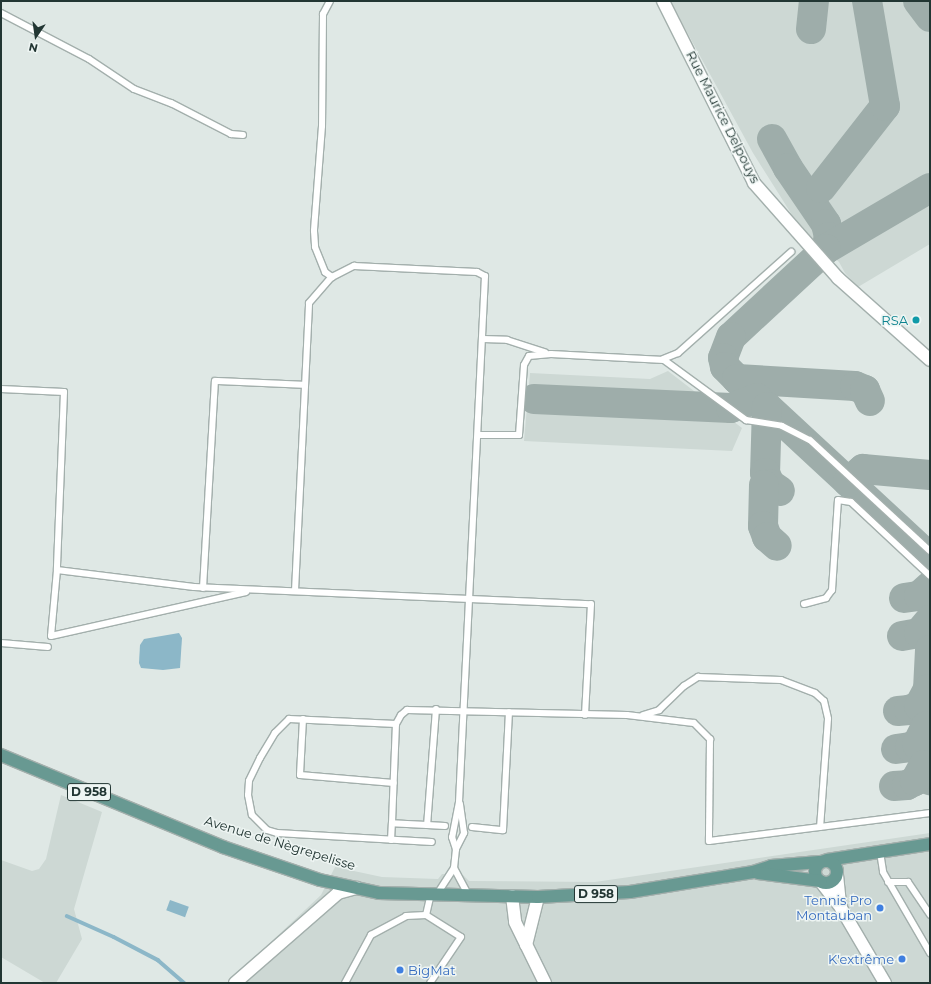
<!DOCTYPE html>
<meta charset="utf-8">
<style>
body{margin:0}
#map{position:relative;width:931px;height:984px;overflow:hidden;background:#dfe8e5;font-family:Montserrat,sans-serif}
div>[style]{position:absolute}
.built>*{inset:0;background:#cdd8d4}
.water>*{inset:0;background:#8cb7c8;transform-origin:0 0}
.stream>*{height:3.5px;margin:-1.75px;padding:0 1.75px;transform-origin:1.75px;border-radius:1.75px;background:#8cb7c8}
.taxiway>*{height:30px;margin:-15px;padding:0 15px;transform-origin:15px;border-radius:15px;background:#9eadaa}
.roads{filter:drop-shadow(1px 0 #a3afac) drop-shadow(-1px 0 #a3afac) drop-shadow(0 1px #a3afac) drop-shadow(0 -1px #a3afac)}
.service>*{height:6px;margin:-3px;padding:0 3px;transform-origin:3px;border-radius:3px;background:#fff}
.minor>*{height:12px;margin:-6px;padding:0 6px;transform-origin:6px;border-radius:6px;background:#fff}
.primary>*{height:12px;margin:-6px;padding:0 6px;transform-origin:6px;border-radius:6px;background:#689992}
.primary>.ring{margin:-6px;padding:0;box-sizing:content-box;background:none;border:12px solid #689992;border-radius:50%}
.dots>*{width:11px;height:11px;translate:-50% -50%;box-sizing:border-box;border:2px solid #eef5f3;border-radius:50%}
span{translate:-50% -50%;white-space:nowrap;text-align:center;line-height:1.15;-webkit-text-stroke:3px #eef5f3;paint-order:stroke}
.shield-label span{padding:1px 3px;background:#eef5f3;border:1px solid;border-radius:3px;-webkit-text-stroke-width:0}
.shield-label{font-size:12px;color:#223633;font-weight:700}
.street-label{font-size:13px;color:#223633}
.culture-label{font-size:13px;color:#0d838f}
.right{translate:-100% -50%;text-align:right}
.shop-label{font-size:13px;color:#366cbe}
.left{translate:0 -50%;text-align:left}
.frame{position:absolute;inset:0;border:2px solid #223633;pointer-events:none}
.north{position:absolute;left:16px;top:16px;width:40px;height:40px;-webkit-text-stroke:3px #eef5f3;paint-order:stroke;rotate:193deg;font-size:11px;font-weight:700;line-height:16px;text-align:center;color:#223633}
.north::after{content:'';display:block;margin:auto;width:14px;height:18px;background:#223633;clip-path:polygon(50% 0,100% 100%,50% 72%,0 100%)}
</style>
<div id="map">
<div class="built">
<i style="clip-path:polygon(670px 1px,930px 1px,930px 244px,858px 287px,845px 273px,839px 262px,799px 226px,753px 153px)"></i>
<i style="clip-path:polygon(668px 371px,742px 428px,732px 451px,524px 441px,530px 373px,650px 379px)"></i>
<i style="clip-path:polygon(61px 795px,102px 812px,74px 909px,82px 939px,56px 983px,45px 983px,1px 957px,1px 860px,32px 871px,39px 869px,46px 859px)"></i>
<i style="clip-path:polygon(930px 833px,930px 983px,227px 983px,321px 895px,335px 867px,382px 877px,438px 879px,442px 874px,463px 875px,469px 881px,595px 882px)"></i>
</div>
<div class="water">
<i style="clip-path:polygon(179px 633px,182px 638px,180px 668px,163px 670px,141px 668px,139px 663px,140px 645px,144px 639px)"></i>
<i style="left:170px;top:900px;width:20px;height:11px;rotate:20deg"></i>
</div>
<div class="stream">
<i style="left:67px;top:916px;width:51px;rotate:24.1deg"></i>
<i style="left:114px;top:937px;width:50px;rotate:27.6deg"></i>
<i style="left:158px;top:960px;width:35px;rotate:41deg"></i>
</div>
<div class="taxiway">
<i style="left:918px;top:1px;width:20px;rotate:53deg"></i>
<i style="left:811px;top:29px;width:28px;rotate:-84deg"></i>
<i style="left:772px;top:139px;width:33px;rotate:61deg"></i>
<i style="left:788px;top:168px;width:68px;rotate:55.8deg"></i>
<i style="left:826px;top:224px;width:13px;rotate:77deg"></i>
<i style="left:829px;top:237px;width:12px;rotate:104deg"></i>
<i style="left:821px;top:188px;width:104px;rotate:-52deg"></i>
<i style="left:885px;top:106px;width:107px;rotate:-99.7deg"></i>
<i style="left:930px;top:188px;width:121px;rotate:149.6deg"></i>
<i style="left:826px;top:249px;width:129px;rotate:137.2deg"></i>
<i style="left:731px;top:337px;width:22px;rotate:111deg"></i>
<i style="left:723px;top:358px;width:9px;rotate:77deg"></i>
<i style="left:725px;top:367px;width:17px;rotate:45deg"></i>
<i style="left:737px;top:379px;width:263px;rotate:42.8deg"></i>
<i style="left:737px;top:379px;width:118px;rotate:3.4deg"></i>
<i style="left:855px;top:386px;width:11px;rotate:22deg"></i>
<i style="left:865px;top:390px;width:12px;rotate:66deg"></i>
<i style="left:534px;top:399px;width:197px;rotate:2.6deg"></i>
<i style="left:731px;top:408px;width:28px;rotate:-21deg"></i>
<i style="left:767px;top:407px;width:66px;rotate:91.7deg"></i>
<i style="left:765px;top:473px;width:12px;rotate:66deg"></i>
<i style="left:770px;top:484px;width:12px;rotate:35deg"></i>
<i style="left:848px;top:482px;width:20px;rotate:-41deg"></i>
<i style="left:863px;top:469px;width:67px;rotate:5.1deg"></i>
<i style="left:764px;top:485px;width:41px;rotate:91.4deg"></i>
<i style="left:763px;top:526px;width:12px;rotate:70deg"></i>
<i style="left:767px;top:537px;width:13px;rotate:42deg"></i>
<i style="left:904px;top:598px;width:15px;rotate:-8deg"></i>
<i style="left:919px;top:596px;width:15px;rotate:-42deg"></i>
<i style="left:902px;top:636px;width:17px;rotate:-10deg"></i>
<i style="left:919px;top:633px;width:17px;rotate:-50deg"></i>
<i style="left:930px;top:650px;width:119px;rotate:92.9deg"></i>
<i style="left:924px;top:769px;width:13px;rotate:61deg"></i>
<i style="left:898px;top:711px;width:11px;rotate:-5deg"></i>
<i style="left:909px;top:710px;width:11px;rotate:-22deg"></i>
<i style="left:919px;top:706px;width:19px;rotate:-62deg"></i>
<i style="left:896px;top:749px;width:14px;rotate:-8deg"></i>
<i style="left:910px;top:747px;width:8px;rotate:-23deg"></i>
<i style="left:917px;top:744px;width:20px;rotate:-63deg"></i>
<i style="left:894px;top:786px;width:13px;rotate:-4deg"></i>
<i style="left:907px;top:785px;width:9px;rotate:-27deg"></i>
<i style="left:915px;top:781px;width:18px;rotate:-61deg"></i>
</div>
<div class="roads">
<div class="service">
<i style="left:330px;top:1px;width:15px;rotate:118deg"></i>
<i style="left:323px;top:14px;width:112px;rotate:90.5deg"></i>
<i style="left:322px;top:126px;width:105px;rotate:94.4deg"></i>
<i style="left:314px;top:231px;width:16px;rotate:86deg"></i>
<i style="left:315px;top:247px;width:27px;rotate:68deg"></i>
<i style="left:325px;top:272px;width:9px;rotate:36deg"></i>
<i style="left:1px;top:13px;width:99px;rotate:27.6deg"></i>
<i style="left:89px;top:59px;width:54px;rotate:33.7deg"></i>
<i style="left:134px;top:89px;width:40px;rotate:21deg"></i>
<i style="left:171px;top:103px;width:68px;rotate:27.3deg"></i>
<i style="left:231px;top:134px;width:12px;rotate:5deg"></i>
<i style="left:483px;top:339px;width:24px;rotate:2deg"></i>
<i style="left:507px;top:340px;width:40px;rotate:18deg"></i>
<i style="left:663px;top:359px;width:16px;rotate:-22deg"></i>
<i style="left:678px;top:353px;width:152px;rotate:-41.8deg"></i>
<i style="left:1px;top:389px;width:63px;rotate:2.7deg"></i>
<i style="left:64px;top:392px;width:178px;rotate:92.3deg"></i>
<i style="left:57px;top:570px;width:66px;rotate:95.2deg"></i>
<i style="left:51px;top:636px;width:200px;rotate:-12.7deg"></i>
<i style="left:478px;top:435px;width:41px"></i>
<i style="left:519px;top:435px;width:70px;rotate:-85.9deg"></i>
<i style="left:524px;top:365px;width:10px;rotate:-61deg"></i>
<i style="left:529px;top:356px;width:22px;rotate:-5deg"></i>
<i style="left:551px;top:354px;width:113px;rotate:3deg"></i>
<i style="left:664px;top:360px;width:102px;rotate:36.2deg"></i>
<i style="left:746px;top:420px;width:36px;rotate:9deg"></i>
<i style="left:782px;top:426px;width:31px;rotate:27deg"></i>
<i style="left:810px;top:440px;width:163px;rotate:42.8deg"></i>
<i style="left:57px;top:570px;width:138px;rotate:7.1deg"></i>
<i style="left:194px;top:587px;width:397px;rotate:2.5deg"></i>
<i style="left:591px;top:604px;width:111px;rotate:93.1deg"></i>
<i style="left:203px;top:588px;width:207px;rotate:-86.7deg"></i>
<i style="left:215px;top:381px;width:90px;rotate:2.5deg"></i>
<i style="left:295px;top:591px;width:288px;rotate:-87.2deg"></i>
<i style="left:309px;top:303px;width:35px;rotate:-49deg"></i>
<i style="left:332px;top:277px;width:25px;rotate:-27deg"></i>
<i style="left:354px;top:266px;width:123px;rotate:2.8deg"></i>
<i style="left:477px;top:272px;width:9px;rotate:27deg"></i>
<i style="left:485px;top:276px;width:527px;rotate:92.83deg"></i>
<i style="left:459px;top:802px;width:36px;rotate:101deg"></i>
<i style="left:452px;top:837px;width:13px;rotate:72deg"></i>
<i style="left:456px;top:849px;width:19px;rotate:96deg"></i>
<i style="left:454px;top:868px;width:30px;rotate:123deg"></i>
<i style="left:804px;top:604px;width:23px;rotate:-15deg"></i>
<i style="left:826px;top:598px;width:10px;rotate:-53deg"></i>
<i style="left:832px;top:590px;width:90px;rotate:-86.2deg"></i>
<i style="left:838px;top:500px;width:13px;rotate:9deg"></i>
<i style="left:851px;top:502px;width:108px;rotate:43.1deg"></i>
<i style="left:1px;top:643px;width:47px;rotate:4.9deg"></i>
<i style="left:436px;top:709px;width:116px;rotate:94.4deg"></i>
<i style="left:427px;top:825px;width:18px;rotate:3deg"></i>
<i style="left:643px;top:715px;width:17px;rotate:-17deg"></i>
<i style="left:659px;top:710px;width:35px;rotate:-44deg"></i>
<i style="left:684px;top:686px;width:17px;rotate:-33deg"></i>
<i style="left:698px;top:677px;width:83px;rotate:2.1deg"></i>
<i style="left:781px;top:680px;width:36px;rotate:21deg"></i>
<i style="left:815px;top:693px;width:12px;rotate:42deg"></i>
<i style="left:824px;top:701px;width:18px;rotate:77deg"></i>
<i style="left:828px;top:719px;width:108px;rotate:94.2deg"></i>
<i style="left:303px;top:719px;width:56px;rotate:93.1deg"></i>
<i style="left:300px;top:775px;width:94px;rotate:4.9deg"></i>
<i style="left:396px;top:724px;width:107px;rotate:-177.3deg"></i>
<i style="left:289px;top:719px;width:20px;rotate:135deg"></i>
<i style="left:275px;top:733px;width:29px;rotate:121deg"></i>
<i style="left:260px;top:758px;width:25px;rotate:116deg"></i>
<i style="left:249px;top:781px;width:14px;rotate:94deg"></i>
<i style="left:248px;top:795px;width:20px;rotate:79deg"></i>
<i style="left:252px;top:815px;width:21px;rotate:45deg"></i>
<i style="left:267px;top:830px;width:10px;rotate:17deg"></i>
<i style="left:277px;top:833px;width:155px;rotate:3.3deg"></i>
<i style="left:427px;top:825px;width:35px;rotate:-177deg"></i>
<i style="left:392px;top:823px;width:99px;rotate:-87.7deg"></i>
<i style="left:396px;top:724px;width:10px;rotate:-61deg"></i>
<i style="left:401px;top:715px;width:8px;rotate:-40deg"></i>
<i style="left:407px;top:710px;width:220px;rotate:1.3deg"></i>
<i style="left:627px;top:715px;width:67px;rotate:6.8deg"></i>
<i style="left:694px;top:723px;width:23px;rotate:45deg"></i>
<i style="left:710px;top:739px;width:102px;rotate:90.6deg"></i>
<i style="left:709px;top:841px;width:223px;rotate:-7.2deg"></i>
<i style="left:472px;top:827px;width:31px;rotate:6deg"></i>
<i style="left:503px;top:830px;width:118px;rotate:-87.1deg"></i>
<i style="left:391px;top:840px;width:17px;rotate:-87deg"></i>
<i style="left:456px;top:849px;width:18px;rotate:-63deg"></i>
<i style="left:464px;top:833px;width:30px;rotate:-98deg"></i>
<i style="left:880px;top:852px;width:20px;rotate:81deg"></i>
<i style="left:883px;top:872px;width:94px;rotate:59.9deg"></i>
<i style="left:454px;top:868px;width:30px;rotate:62deg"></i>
<i style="left:888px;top:882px;width:20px"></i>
<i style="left:908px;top:882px;width:40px;rotate:56deg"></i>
<i style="left:426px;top:915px;width:23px;rotate:-77deg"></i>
<i style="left:345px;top:983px;width:55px;rotate:-61.6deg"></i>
<i style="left:371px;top:935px;width:40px;rotate:-28deg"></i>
<i style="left:406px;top:916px;width:20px;rotate:-3deg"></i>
<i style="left:426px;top:915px;width:41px;rotate:32.2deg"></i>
<i style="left:461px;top:937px;width:55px;rotate:124deg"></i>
</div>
<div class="minor">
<i style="left:663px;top:1px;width:203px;rotate:63.4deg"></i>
<i style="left:754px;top:183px;width:127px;rotate:48.5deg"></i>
<i style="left:838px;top:278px;width:123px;rotate:41.7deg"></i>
<i style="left:837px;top:875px;width:30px;rotate:84deg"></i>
<i style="left:821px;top:882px;width:33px;rotate:52deg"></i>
<i style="left:841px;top:908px;width:87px;rotate:59.6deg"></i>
<i style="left:512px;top:896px;width:26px;rotate:83deg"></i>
<i style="left:515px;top:922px;width:68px;rotate:63.8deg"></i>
<i style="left:526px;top:945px;width:49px;rotate:-76deg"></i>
<i style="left:235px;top:983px;width:137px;rotate:-41.1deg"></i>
<i style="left:338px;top:893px;width:20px;rotate:-15deg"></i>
</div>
<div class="primary">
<i style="left:1px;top:755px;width:240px;rotate:22.5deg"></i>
<i style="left:223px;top:847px;width:102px;rotate:18.8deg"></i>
<i style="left:320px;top:880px;width:60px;rotate:12.4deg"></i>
<i style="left:379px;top:893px;width:159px;rotate:1.4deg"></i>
<i style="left:538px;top:897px;width:92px;rotate:-3.1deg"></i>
<i style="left:630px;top:892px;width:125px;rotate:-9.2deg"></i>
<i style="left:753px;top:872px;width:19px;rotate:-18deg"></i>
<i style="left:771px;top:866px;width:48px;rotate:-4.8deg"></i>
<i style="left:827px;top:860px;width:104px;rotate:-8.8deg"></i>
<i class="ring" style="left:815px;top:861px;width:10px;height:10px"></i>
<i style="left:758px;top:873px;width:63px;rotate:7.4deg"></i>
</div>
</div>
<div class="dots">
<i style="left:916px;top:320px;background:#0f9aa8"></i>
<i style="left:880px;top:908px;background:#3f7fe0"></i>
<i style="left:902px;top:959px;background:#3f7fe0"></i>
<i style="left:400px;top:970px;background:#3f7fe0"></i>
</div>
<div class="shield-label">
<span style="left:89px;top:792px">D 958</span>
<span style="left:596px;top:894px">D 958</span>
</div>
<div class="street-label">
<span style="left:723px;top:117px;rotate:63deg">Rue Maurice Delpouys</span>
<span style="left:280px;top:843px;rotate:17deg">Avenue de Nègrepelisse</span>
</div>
<div class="culture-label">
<span class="right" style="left:908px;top:320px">RSA</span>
</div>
<div class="shop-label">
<span class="right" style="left:872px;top:908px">Tennis Pro<br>Montauban</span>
<span class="right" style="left:894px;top:959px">K'extrême</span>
<span class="left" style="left:408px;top:970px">BigMat</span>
</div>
<div class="frame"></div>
<div class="north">N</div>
</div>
